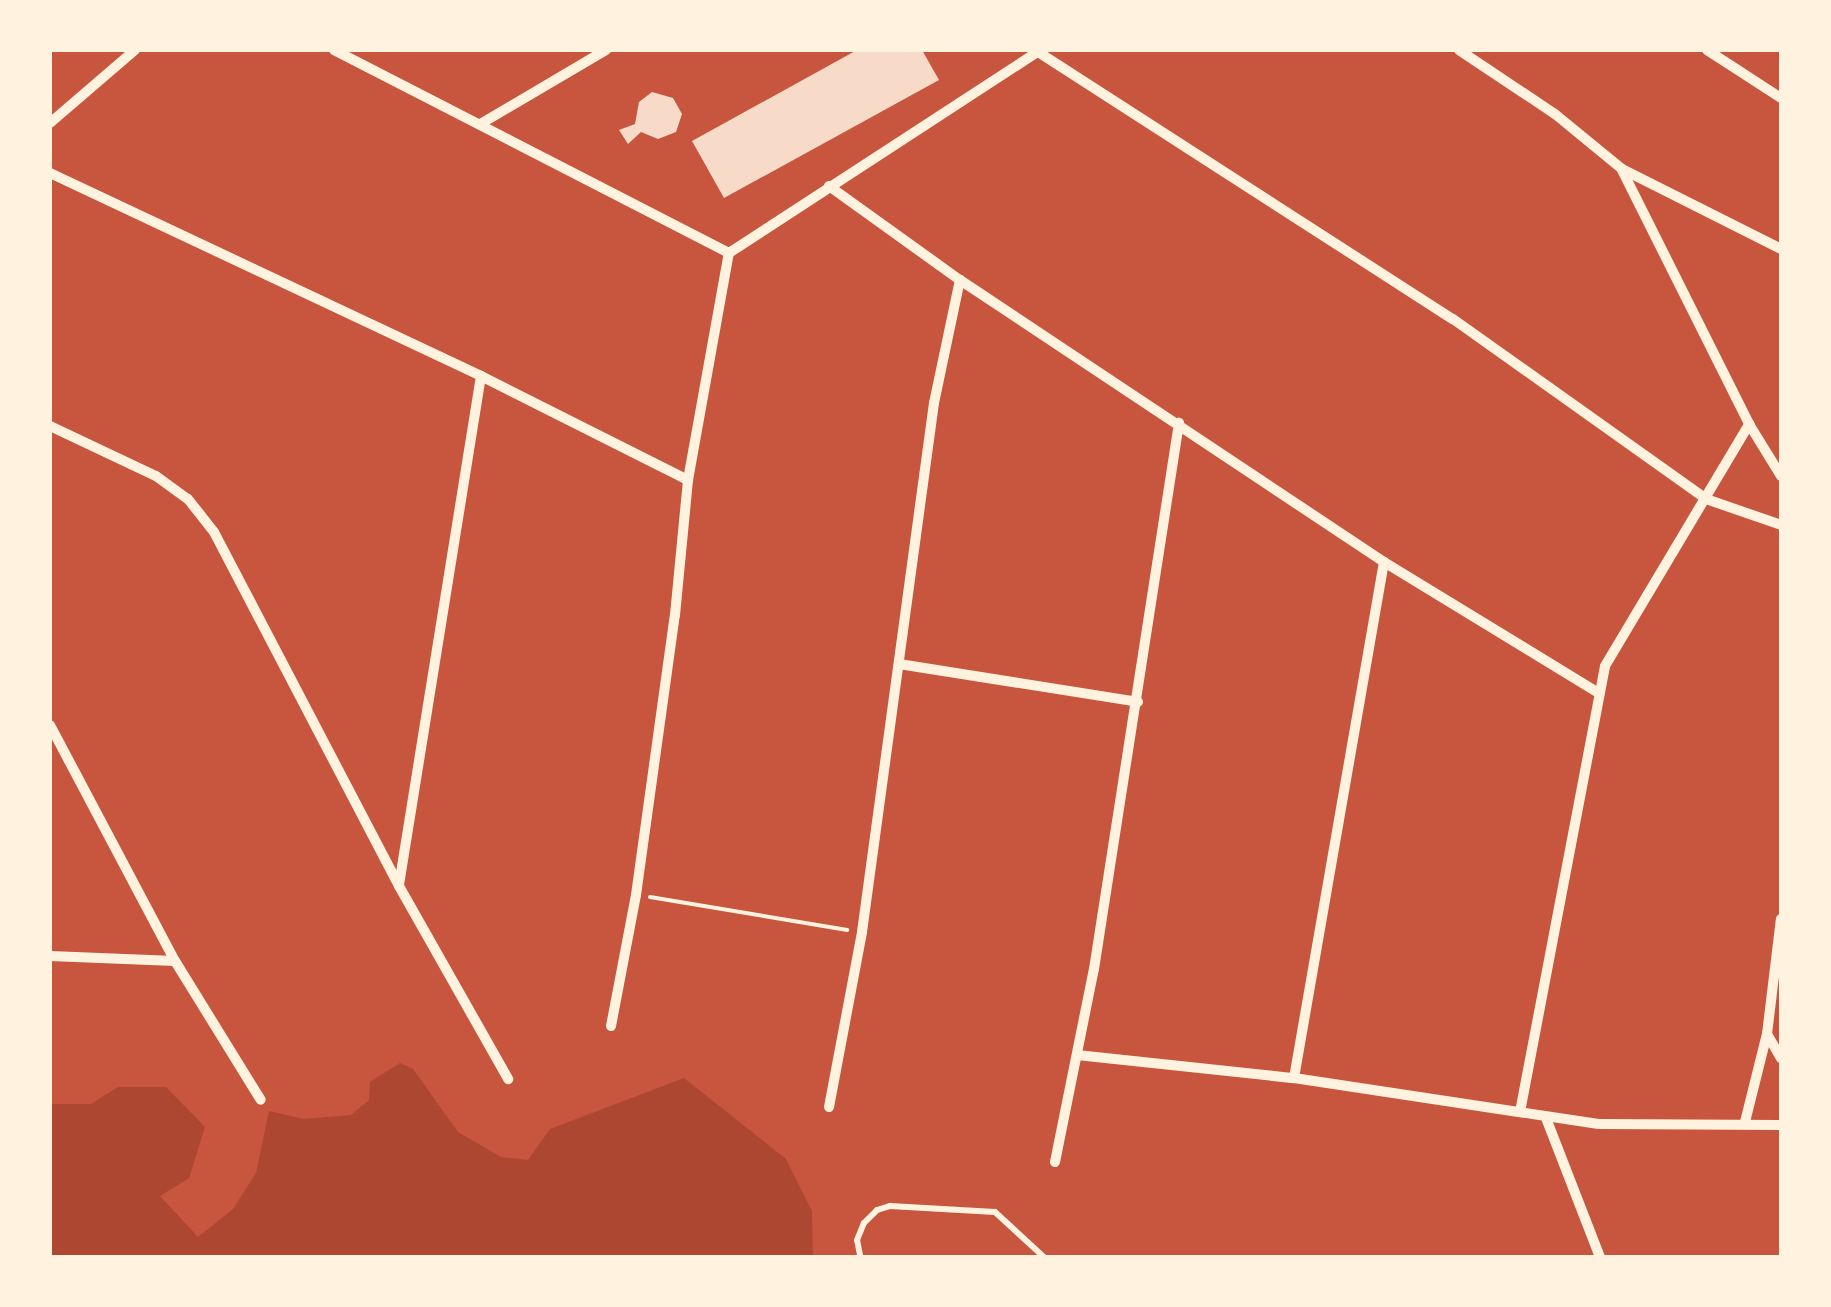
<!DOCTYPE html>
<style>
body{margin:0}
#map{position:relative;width:1831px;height:1307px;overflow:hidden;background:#c8553d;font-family:Rubik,sans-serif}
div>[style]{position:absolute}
.green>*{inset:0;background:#ae4732}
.building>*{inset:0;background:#f7dbc8}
.path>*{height:4px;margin:-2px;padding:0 2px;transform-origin:2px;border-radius:2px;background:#fff3e0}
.service>*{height:6px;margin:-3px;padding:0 3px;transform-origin:3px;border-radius:3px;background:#fff3e0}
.minor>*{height:10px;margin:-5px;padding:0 5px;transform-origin:5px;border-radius:5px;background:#fff3e0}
span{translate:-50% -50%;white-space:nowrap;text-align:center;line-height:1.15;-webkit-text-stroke:9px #fff3e0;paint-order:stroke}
.frame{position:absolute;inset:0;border:52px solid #fff3e0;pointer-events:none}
</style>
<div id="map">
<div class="green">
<i style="clip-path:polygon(400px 1063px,413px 1069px,458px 1132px,501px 1157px,528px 1160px,550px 1129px,684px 1078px,786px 1159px,812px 1211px,813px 1257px,50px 1257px,50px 1104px,91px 1104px,118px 1087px,166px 1087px,205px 1127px,189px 1178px,160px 1196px,198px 1237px,233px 1209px,256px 1173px,269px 1111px,304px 1119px,351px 1115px,369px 1100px,370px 1082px)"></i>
</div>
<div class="building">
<i style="clip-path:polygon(857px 50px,922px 50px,939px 80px,724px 198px,692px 141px)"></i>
<i style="clip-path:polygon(652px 92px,673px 98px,682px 114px,676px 132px,658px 139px,641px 132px,628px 144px,619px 130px,635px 124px,639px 102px)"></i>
</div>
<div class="path">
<i style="left:650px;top:897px;width:200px;rotate:9.5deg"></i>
</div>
<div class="service">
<i style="left:860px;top:1255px;width:15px;rotate:-101deg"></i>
<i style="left:857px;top:1240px;width:18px;rotate:-68deg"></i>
<i style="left:864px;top:1223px;width:18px;rotate:-45deg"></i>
<i style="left:877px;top:1210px;width:14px;rotate:-17deg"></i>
<i style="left:890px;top:1206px;width:105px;rotate:3.3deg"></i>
<i style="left:995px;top:1212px;width:67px;rotate:42.6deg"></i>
</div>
<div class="minor">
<i style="left:334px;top:50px;width:444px;rotate:27.2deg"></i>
<i style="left:729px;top:253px;width:368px;rotate:-33.1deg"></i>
<i style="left:1035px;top:50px;width:497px;rotate:32.8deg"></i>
<i style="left:1453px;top:319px;width:310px;rotate:35.4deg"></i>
<i style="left:1706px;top:499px;width:79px;rotate:19.1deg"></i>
<i style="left:1459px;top:50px;width:115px;rotate:33.7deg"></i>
<i style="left:1555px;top:114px;width:87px;rotate:39.4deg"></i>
<i style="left:1622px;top:169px;width:178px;rotate:26.7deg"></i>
<i style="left:1707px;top:50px;width:88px;rotate:33deg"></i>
<i style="left:50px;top:123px;width:112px;rotate:-40.7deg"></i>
<i style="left:482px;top:123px;width:144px;rotate:-30.5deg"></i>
<i style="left:1622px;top:170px;width:284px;rotate:63.4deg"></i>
<i style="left:1749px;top:424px;width:61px;rotate:58.4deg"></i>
<i style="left:50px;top:173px;width:476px;rotate:25.2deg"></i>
<i style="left:481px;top:376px;width:232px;rotate:26.7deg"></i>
<i style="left:829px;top:186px;width:161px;rotate:35.7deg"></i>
<i style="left:960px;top:280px;width:509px;rotate:33.63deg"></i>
<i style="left:1384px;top:562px;width:250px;rotate:31.4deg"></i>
<i style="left:50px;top:426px;width:117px;rotate:25.3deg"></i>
<i style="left:156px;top:476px;width:39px;rotate:36deg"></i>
<i style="left:188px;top:499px;width:42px;rotate:51.8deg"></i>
<i style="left:214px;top:532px;width:399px;rotate:62.4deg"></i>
<i style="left:399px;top:886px;width:222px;rotate:60.5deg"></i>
<i style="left:899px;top:664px;width:242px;rotate:9deg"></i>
<i style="left:50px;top:725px;width:267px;rotate:62.1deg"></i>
<i style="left:175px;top:961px;width:163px;rotate:58.3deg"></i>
<i style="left:399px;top:885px;width:516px;rotate:-80.85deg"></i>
<i style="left:50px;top:956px;width:125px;rotate:2.3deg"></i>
<i style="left:611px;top:1026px;width:133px;rotate:-79.2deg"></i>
<i style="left:636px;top:895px;width:283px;rotate:-82.1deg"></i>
<i style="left:675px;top:615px;width:136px;rotate:-84.5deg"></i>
<i style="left:688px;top:480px;width:231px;rotate:-79.8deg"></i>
<i style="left:1767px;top:1034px;width:28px;rotate:60deg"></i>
<i style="left:1077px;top:1055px;width:218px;rotate:6.1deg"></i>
<i style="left:1294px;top:1078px;width:308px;rotate:8.6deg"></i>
<i style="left:1599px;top:1124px;width:182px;rotate:0.3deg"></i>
<i style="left:1294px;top:1078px;width:524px;rotate:-80.11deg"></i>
<i style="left:829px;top:1107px;width:178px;rotate:-79.3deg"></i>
<i style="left:862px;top:932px;width:534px;rotate:-82.25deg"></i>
<i style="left:934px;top:403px;width:126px;rotate:-78.1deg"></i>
<i style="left:1520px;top:1112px;width:454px;rotate:-79.2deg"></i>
<i style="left:1605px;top:666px;width:282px;rotate:-59.2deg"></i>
<i style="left:1546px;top:1118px;width:149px;rotate:68.8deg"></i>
<i style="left:1745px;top:1122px;width:91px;rotate:-76deg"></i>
<i style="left:1767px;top:1034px;width:116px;rotate:-83.1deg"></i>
<i style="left:1055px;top:1162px;width:197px;rotate:-78.6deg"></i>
<i style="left:1094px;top:969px;width:553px;rotate:-81.15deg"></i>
</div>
<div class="frame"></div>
</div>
